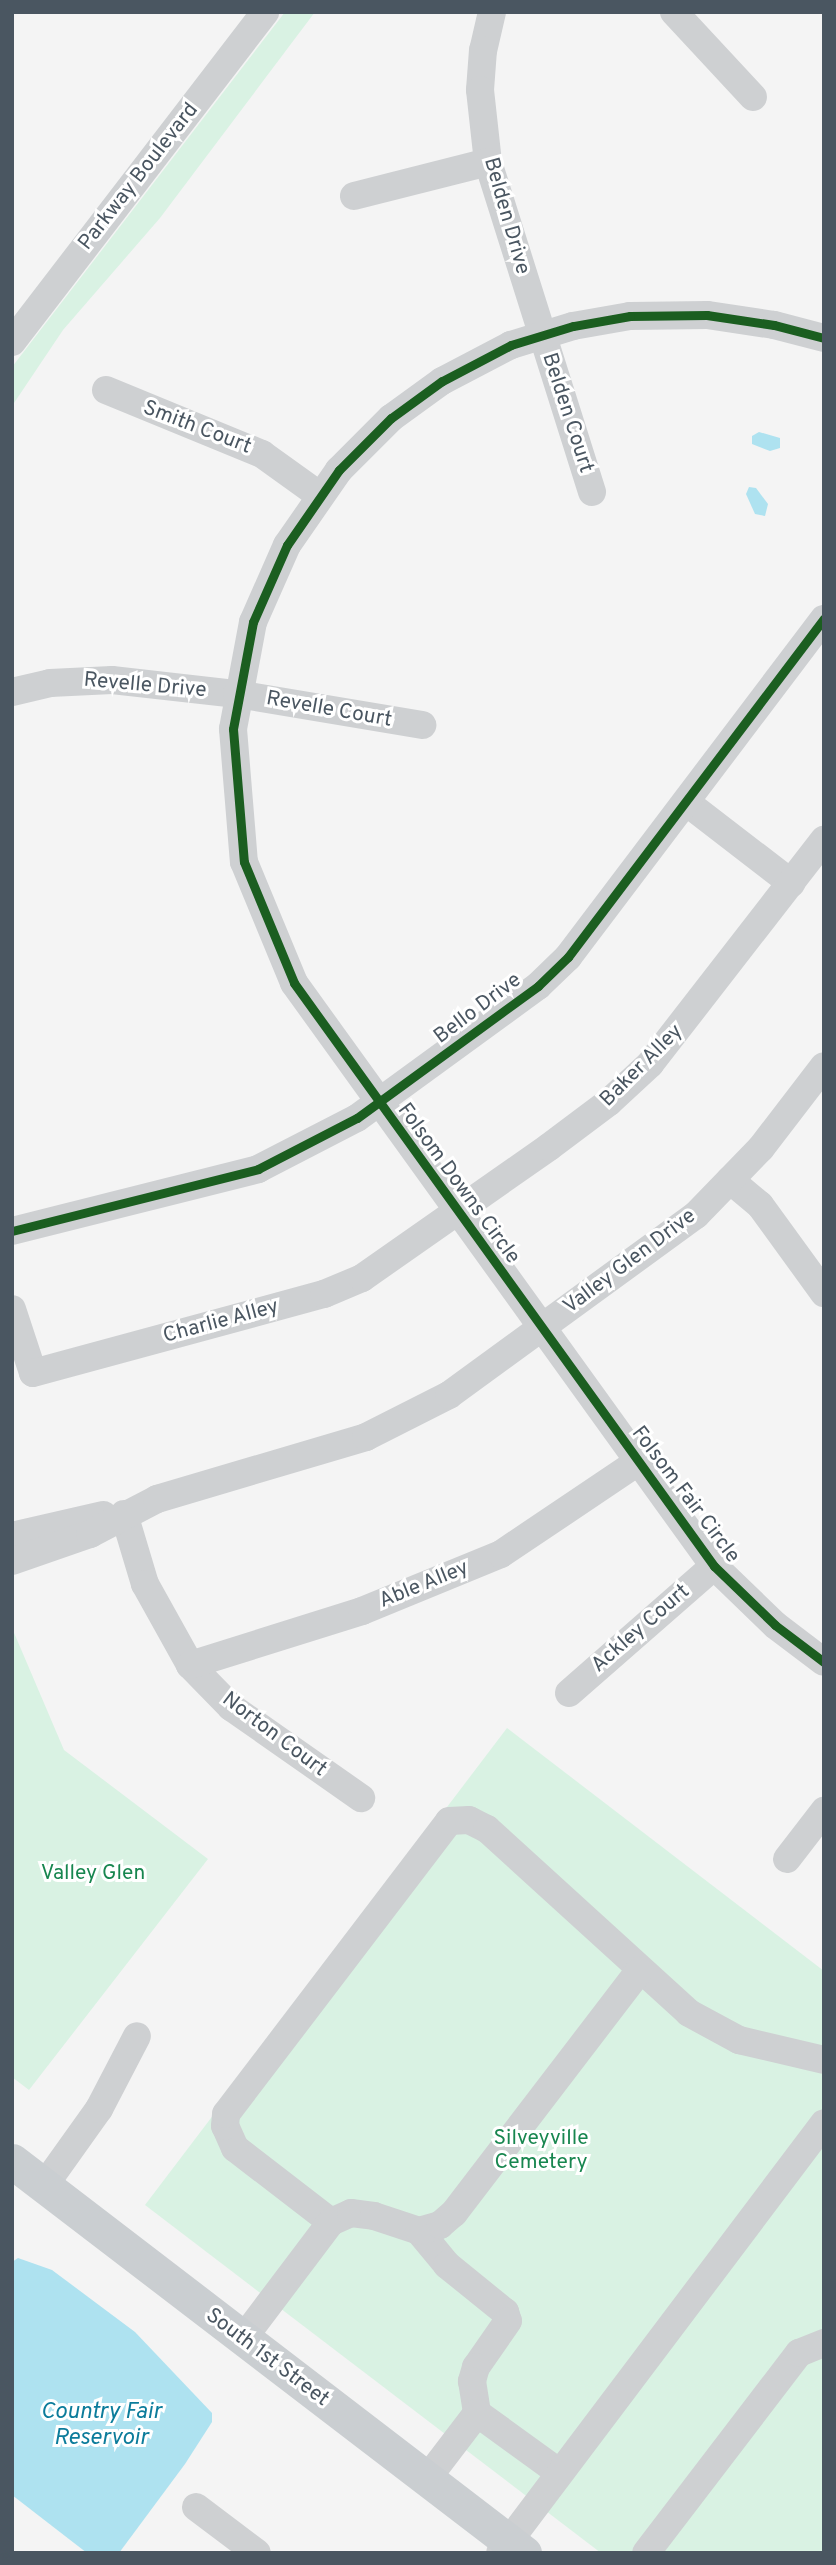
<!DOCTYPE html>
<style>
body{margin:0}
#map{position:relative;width:836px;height:2565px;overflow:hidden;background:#f4f4f4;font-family:Overpass,sans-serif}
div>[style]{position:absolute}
.green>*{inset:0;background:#d9f2e3}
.water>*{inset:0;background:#aee2f0}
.minor>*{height:28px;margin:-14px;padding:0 14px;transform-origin:14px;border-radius:14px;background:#ced0d2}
.major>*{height:35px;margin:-17.5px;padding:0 17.5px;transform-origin:17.5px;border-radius:17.5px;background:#caced1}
.cycleway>*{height:9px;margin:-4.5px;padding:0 4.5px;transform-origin:4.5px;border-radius:4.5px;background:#1b5e20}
span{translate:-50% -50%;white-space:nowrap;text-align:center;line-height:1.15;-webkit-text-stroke:6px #fff;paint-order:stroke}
.street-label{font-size:21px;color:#4a5661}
.park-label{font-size:21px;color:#17864f}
.water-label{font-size:23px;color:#0c7c9b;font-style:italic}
.frame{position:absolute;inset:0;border:14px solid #4a5661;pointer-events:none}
</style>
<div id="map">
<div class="green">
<i style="clip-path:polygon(285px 12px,315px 12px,160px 218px,63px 330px,12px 406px,12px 367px)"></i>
<i style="clip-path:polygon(12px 1628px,64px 1750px,208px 1859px,29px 2090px,12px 2077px)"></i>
<i style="clip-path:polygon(507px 1728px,824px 1971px,824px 2553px,601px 2553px,145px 2205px)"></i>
</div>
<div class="water">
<i style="clip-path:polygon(759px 432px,780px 438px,780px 448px,770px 451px,752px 444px,752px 436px)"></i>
<i style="clip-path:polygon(749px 487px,756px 488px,768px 504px,765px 516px,755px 514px,746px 494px)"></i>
<i style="clip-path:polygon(18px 2258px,52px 2270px,135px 2332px,212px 2413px,212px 2422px,185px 2464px,119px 2553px,87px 2553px,12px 2495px,12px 2262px)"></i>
</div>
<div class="minor">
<i style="left:492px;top:12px;width:39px;rotate:103deg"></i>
<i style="left:483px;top:50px;width:40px;rotate:94.3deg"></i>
<i style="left:480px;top:90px;width:72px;rotate:83.7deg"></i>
<i style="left:488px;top:162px;width:346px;rotate:72.5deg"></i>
<i style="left:674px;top:12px;width:116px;rotate:47.1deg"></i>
<i style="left:354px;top:196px;width:138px;rotate:-14.2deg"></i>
<i style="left:824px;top:338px;width:52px;rotate:-165.4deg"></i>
<i style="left:774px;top:325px;width:68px;rotate:-171.5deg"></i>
<i style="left:707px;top:315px;width:77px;rotate:179.3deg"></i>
<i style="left:630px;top:316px;width:58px;rotate:170deg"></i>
<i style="left:573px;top:326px;width:65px;rotate:163deg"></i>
<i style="left:511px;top:345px;width:78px;rotate:152.4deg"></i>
<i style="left:442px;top:381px;width:63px;rotate:144deg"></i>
<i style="left:391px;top:418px;width:74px;rotate:135deg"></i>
<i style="left:339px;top:470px;width:91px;rotate:124.7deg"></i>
<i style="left:287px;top:545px;width:84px;rotate:113.8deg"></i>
<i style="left:253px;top:622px;width:109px;rotate:100.6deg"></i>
<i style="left:233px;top:729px;width:133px;rotate:85.3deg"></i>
<i style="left:244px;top:862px;width:131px;rotate:67.5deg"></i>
<i style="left:294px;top:983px;width:719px;rotate:54.23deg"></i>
<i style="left:714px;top:1566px;width:85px;rotate:44deg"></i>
<i style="left:775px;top:1625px;width:61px;rotate:37.1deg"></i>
<i style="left:12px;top:342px;width:416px;rotate:-52.5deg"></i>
<i style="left:106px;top:390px;width:169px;rotate:22.3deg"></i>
<i style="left:262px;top:454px;width:70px;rotate:35.7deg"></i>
<i style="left:12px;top:692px;width:39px;rotate:-13deg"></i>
<i style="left:50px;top:683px;width:62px;rotate:-2.8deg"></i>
<i style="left:112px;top:680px;width:126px;rotate:6.4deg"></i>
<i style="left:237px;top:694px;width:188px;rotate:9.5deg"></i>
<i style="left:686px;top:802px;width:133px;rotate:37.6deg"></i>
<i style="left:730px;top:1180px;width:39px;rotate:40deg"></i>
<i style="left:760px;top:1205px;width:109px;rotate:54deg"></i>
<i style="left:12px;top:1231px;width:254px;rotate:-14.1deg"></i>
<i style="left:258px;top:1169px;width:111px;rotate:-27.3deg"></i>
<i style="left:357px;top:1118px;width:224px;rotate:-36.1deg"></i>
<i style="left:538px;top:986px;width:42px;rotate:-44deg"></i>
<i style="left:568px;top:957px;width:424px;rotate:-52.9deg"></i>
<i style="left:12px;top:1309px;width:67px;rotate:71.8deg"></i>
<i style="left:33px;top:1373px;width:302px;rotate:-15.2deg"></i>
<i style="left:324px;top:1294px;width:41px;rotate:-22.8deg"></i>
<i style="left:362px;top:1278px;width:228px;rotate:-35deg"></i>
<i style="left:549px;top:1147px;width:75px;rotate:-36.9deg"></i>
<i style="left:609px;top:1102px;width:56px;rotate:-42.8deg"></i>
<i style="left:650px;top:1064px;width:284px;rotate:-52.2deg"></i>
<i style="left:124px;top:1514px;width:73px;rotate:73.3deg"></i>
<i style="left:145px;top:1584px;width:93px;rotate:60.9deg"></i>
<i style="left:190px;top:1665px;width:59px;rotate:45.7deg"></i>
<i style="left:231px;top:1707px;width:159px;rotate:35deg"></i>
<i style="left:12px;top:1536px;width:94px;rotate:-12.9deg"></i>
<i style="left:12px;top:1561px;width:83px;rotate:-19.1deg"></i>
<i style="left:90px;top:1534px;width:76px;rotate:-27.6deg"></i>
<i style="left:157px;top:1499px;width:218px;rotate:-16.5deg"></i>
<i style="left:366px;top:1437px;width:93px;rotate:-26.8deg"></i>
<i style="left:449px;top:1395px;width:306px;rotate:-36.1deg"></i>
<i style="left:696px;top:1215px;width:93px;rotate:-45.9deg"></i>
<i style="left:761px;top:1148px;width:103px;rotate:-52.5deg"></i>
<i style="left:190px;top:1665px;width:180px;rotate:-17.4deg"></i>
<i style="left:362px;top:1611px;width:150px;rotate:-22.3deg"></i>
<i style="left:501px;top:1554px;width:165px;rotate:-33.9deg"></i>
<i style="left:569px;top:1693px;width:193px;rotate:-41.2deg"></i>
<i style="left:787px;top:1859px;width:61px;rotate:-52.4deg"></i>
<i style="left:44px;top:2186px;width:95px;rotate:-54.5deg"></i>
<i style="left:99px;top:2109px;width:82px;rotate:-62.5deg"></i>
<i style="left:331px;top:2222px;width:121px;rotate:-142.4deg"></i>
<i style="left:235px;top:2148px;width:24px;rotate:-114deg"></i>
<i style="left:225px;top:2126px;width:12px;rotate:-85deg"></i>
<i style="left:226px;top:2114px;width:368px;rotate:-52.7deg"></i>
<i style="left:449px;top:1821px;width:20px;rotate:-3deg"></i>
<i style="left:469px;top:1820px;width:20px;rotate:27deg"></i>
<i style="left:487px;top:1829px;width:273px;rotate:42.3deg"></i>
<i style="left:689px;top:2013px;width:57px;rotate:28.4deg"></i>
<i style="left:739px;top:2040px;width:87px;rotate:13.2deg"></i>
<i style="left:419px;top:2231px;width:44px;rotate:50.5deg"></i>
<i style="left:447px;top:2265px;width:75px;rotate:39deg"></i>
<i style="left:505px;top:2312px;width:9px;rotate:72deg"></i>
<i style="left:508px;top:2321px;width:56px;rotate:124.8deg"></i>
<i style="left:476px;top:2367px;width:15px;rotate:106deg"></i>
<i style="left:472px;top:2381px;width:32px;rotate:81deg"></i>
<i style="left:477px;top:2413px;width:99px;rotate:35.9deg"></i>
<i style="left:242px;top:2340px;width:148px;rotate:-53deg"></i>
<i style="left:331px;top:2222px;width:22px;rotate:-24deg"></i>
<i style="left:351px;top:2213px;width:23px;rotate:7deg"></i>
<i style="left:374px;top:2216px;width:47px;rotate:18.4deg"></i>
<i style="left:419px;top:2231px;width:22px;rotate:-16deg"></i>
<i style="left:440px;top:2225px;width:18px;rotate:-41deg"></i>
<i style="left:454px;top:2213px;width:305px;rotate:-52.6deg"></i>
<i style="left:426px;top:2480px;width:84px;rotate:-52.7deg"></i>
<i style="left:196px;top:2507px;width:76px;rotate:37deg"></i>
<i style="left:500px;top:2553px;width:538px;rotate:-53deg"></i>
<i style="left:646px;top:2553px;width:252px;rotate:-52.6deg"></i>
<i style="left:799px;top:2353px;width:27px;rotate:-22deg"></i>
</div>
<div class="major">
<i style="left:12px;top:2161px;width:645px;rotate:37.44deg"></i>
</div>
<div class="cycleway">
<i style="left:824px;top:338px;width:52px;rotate:-165.4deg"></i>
<i style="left:774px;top:325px;width:68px;rotate:-171.5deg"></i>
<i style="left:707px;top:315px;width:77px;rotate:179.3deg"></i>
<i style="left:630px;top:316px;width:58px;rotate:170deg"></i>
<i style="left:573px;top:326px;width:65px;rotate:163deg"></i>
<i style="left:511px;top:345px;width:78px;rotate:152.4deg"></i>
<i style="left:442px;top:381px;width:63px;rotate:144deg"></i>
<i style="left:391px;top:418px;width:74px;rotate:135deg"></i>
<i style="left:339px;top:470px;width:91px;rotate:124.7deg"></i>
<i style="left:287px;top:545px;width:84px;rotate:113.8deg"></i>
<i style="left:253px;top:622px;width:109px;rotate:100.6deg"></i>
<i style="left:233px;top:729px;width:133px;rotate:85.3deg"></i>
<i style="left:244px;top:862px;width:131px;rotate:67.5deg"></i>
<i style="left:294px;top:983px;width:719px;rotate:54.23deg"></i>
<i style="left:714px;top:1566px;width:85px;rotate:44deg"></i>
<i style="left:775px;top:1625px;width:61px;rotate:37.1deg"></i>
<i style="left:12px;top:1231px;width:254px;rotate:-14.1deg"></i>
<i style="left:258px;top:1169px;width:111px;rotate:-27.3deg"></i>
<i style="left:357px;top:1118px;width:224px;rotate:-36.1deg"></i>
<i style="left:538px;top:986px;width:42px;rotate:-44deg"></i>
<i style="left:568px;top:957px;width:424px;rotate:-52.9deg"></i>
</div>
<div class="street-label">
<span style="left:139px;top:177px;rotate:-52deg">Parkway Boulevard</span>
<span style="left:506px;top:216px;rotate:74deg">Belden Drive</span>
<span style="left:567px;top:413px;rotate:72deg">Belden Court</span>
<span style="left:197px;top:428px;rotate:21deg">Smith Court</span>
<span style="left:145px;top:686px;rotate:5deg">Revelle Drive</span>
<span style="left:329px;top:710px;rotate:10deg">Revelle Court</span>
<span style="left:478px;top:1009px;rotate:-37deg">Bello Drive</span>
<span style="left:642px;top:1066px;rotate:-45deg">Baker Alley</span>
<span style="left:458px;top:1184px;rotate:54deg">Folsom Downs Circle</span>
<span style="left:630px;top:1262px;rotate:-37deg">Valley Glen Drive</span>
<span style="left:221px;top:1322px;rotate:-15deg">Charlie Alley</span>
<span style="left:685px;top:1495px;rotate:53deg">Folsom Fair Circle</span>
<span style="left:424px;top:1585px;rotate:-22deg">Able Alley</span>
<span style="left:641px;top:1629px;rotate:-41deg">Ackley Court</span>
<span style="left:274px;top:1735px;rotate:37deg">Norton Court</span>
<span style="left:267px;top:2358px;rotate:37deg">South 1st Street</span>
</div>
<div class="park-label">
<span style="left:93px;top:1874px">Valley Glen</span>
<span style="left:541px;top:2151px">Silveyville<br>Cemetery</span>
</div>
<div class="water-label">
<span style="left:101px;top:2426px">Country Fair<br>Reservoir</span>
</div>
<div class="frame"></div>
</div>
